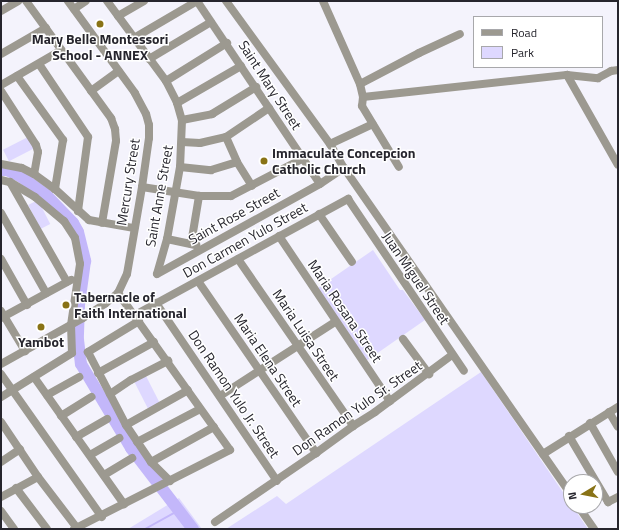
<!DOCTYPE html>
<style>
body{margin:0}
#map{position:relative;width:619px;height:530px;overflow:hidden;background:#f4f3fc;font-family:"Titillium Web",sans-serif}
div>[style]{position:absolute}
.green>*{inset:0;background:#ded8ff;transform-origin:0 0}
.stream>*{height:2px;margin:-1px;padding:0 1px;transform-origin:1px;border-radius:1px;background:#c3b7fa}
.river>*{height:12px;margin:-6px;padding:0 6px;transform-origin:6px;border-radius:6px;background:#c3b7fa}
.minor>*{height:8px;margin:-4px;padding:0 4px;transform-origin:4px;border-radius:4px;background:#9c9990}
.dots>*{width:11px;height:11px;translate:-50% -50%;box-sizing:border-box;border:2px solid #fff;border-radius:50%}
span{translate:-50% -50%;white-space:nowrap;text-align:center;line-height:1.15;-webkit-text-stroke:3px #fff;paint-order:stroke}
.poi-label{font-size:14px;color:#26252d;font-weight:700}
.left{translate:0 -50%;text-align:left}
.street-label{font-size:14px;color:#26252d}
.frame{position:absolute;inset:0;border:2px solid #26252d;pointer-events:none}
.legend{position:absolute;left:473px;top:16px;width:130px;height:52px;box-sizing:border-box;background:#fff;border:1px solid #a8a8ab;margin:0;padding:5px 7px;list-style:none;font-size:12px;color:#26252d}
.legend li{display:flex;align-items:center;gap:8px;height:20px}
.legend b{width:20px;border:1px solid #a8a8ab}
.north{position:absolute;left:563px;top:474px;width:40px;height:40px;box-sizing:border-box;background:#fff;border:1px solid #a8a8ab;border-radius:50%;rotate:260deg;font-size:11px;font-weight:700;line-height:16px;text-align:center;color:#26252d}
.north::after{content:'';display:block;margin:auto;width:14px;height:18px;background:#897316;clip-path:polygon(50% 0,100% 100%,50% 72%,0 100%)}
</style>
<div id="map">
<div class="green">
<i style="left:28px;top:137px;width:13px;height:28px;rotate:63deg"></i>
<i style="left:38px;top:200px;width:27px;height:11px;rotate:63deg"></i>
<i style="clip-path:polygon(373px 250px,400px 290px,403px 290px,425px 320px,366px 361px,318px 288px)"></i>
<i style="clip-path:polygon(481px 372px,588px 529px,226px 529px,277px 496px,286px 504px)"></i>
<i style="left:146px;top:376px;width:30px;height:13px;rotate:63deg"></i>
<i style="clip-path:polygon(179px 498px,202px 529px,128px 529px)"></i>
</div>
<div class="stream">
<i style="left:145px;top:529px;width:39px;rotate:-29deg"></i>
</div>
<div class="river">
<i style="left:1px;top:170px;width:6px"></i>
<i style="left:7px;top:170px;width:14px;rotate:25deg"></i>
<i style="left:20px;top:176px;width:31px;rotate:36deg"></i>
<i style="left:45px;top:194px;width:40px;rotate:46deg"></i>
<i style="left:73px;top:223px;width:10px;rotate:61deg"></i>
<i style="left:78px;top:232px;width:30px;rotate:76deg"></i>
<i style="left:85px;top:261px;width:44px;rotate:97.8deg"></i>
<i style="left:79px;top:305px;width:35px;rotate:92deg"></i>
<i style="left:78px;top:340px;width:24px;rotate:83deg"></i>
<i style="left:81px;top:364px;width:98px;rotate:59.2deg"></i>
<i style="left:131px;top:448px;width:102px;rotate:52.6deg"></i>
</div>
<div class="minor">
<i style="left:26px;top:1px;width:145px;rotate:54deg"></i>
<i style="left:111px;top:118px;width:12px;rotate:70deg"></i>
<i style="left:115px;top:129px;width:12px;rotate:85deg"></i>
<i style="left:116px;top:141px;width:83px;rotate:99.7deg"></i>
<i style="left:107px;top:1px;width:99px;rotate:53.6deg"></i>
<i style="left:166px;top:81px;width:25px;rotate:63deg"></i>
<i style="left:177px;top:103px;width:18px;rotate:74deg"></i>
<i style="left:182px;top:120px;width:47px;rotate:92.4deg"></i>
<i style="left:180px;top:167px;width:73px;rotate:100.2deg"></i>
<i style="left:167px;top:239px;width:36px;rotate:106deg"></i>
<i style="left:197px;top:1px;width:220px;rotate:56.1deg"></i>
<i style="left:226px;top:1px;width:177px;rotate:54deg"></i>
<i style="left:330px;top:144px;width:28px;rotate:60deg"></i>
<i style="left:344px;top:168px;width:398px;rotate:55.2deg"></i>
<i style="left:323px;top:1px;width:91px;rotate:66deg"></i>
<i style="left:360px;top:84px;width:13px;rotate:77deg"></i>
<i style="left:363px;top:97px;width:9px;rotate:96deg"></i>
<i style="left:362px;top:106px;width:71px;rotate:58.8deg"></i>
<i style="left:74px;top:9px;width:14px;rotate:-34deg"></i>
<i style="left:1px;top:11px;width:20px;rotate:-30deg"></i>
<i style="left:118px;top:16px;width:30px;rotate:-30deg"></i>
<i style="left:134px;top:38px;width:73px;rotate:-30.4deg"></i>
<i style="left:1px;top:54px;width:52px;rotate:-30deg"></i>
<i style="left:149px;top:59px;width:72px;rotate:-30.8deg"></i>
<i style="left:39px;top:64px;width:88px;rotate:56.1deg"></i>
<i style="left:88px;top:137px;width:75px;rotate:97.7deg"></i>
<i style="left:567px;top:75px;width:103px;rotate:60.5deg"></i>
<i style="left:17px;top:76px;width:79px;rotate:54.3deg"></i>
<i style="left:63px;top:140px;width:50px;rotate:99.3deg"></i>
<i style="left:166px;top:81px;width:72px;rotate:-31.9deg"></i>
<i style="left:360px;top:84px;width:67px;rotate:-27.7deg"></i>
<i style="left:419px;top:53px;width:45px;rotate:-24.9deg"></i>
<i style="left:1px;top:85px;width:68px;rotate:-30deg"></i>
<i style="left:1px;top:91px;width:64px;rotate:57.1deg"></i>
<i style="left:36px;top:145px;width:7px;rotate:74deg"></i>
<i style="left:38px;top:152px;width:22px;rotate:100deg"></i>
<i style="left:91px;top:91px;width:34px;rotate:-36deg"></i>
<i style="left:363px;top:97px;width:205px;rotate:-6.2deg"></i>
<i style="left:567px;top:75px;width:31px;rotate:6deg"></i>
<i style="left:598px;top:78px;width:15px;rotate:-28deg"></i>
<i style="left:611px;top:71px;width:7px;rotate:-8deg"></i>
<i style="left:177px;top:103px;width:74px;rotate:-30deg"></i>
<i style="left:182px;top:120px;width:31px;rotate:-11deg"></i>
<i style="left:212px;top:114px;width:52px;rotate:-31.5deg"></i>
<i style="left:226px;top:137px;width:27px;rotate:66deg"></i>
<i style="left:237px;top:162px;width:28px;rotate:58deg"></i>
<i style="left:182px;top:142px;width:18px;rotate:3deg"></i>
<i style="left:200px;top:143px;width:27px;rotate:-13deg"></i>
<i style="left:226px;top:137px;width:52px;rotate:-34deg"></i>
<i style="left:330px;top:144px;width:47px;rotate:-24.9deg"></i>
<i style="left:1px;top:164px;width:21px;rotate:11deg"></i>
<i style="left:22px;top:168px;width:13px;rotate:27deg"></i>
<i style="left:34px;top:174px;width:26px;rotate:36deg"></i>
<i style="left:55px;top:189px;width:46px;rotate:42.4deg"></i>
<i style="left:89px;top:220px;width:46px;rotate:10.1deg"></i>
<i style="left:180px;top:167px;width:31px;rotate:6deg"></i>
<i style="left:211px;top:170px;width:27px;rotate:-17deg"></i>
<i style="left:1px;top:180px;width:9px;rotate:13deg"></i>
<i style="left:10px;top:182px;width:29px;rotate:31deg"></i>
<i style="left:35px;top:197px;width:38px;rotate:40deg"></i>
<i style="left:64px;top:221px;width:20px;rotate:57deg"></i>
<i style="left:75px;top:238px;width:26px;rotate:79deg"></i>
<i style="left:80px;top:264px;width:62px;rotate:98.4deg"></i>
<i style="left:71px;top:325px;width:28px;rotate:88deg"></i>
<i style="left:72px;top:353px;width:84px;rotate:148.2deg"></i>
<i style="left:10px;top:182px;width:115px;rotate:60.3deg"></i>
<i style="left:142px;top:187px;width:58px;rotate:9deg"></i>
<i style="left:199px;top:196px;width:32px"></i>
<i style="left:231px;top:196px;width:80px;rotate:-27.5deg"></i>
<i style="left:1px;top:213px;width:92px;rotate:60.6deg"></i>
<i style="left:319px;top:214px;width:58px;rotate:55.5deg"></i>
<i style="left:279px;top:236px;width:199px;rotate:56.1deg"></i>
<i style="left:167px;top:239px;width:30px;rotate:12deg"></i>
<i style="left:191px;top:244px;width:49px;rotate:-80.5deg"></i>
<i style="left:1px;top:259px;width:53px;rotate:60.5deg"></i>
<i style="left:238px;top:259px;width:203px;rotate:55.4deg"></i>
<i style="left:157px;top:274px;width:186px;rotate:-28.9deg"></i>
<i style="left:320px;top:184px;width:29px;rotate:-34deg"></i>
<i style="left:198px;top:281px;width:209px;rotate:55.5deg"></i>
<i style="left:156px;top:303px;width:215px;rotate:55.8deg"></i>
<i style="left:1px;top:311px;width:47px;rotate:59deg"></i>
<i style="left:135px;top:315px;width:243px;rotate:-28.6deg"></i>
<i style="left:348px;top:199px;width:207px;rotate:56deg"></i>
<i style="left:1px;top:318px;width:80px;rotate:-28.5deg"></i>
<i style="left:139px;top:321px;width:60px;rotate:148.7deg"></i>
<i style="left:88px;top:352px;width:82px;rotate:62.5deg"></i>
<i style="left:126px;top:425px;width:45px;rotate:56deg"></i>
<i style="left:151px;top:462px;width:27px;rotate:45deg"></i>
<i style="left:403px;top:339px;width:44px;rotate:53.4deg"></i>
<i style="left:1px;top:364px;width:94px;rotate:-29.3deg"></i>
<i style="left:83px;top:318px;width:27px;rotate:-33deg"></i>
<i style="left:106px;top:303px;width:16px;rotate:-40deg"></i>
<i style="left:118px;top:293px;width:21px;rotate:-65deg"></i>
<i style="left:127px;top:274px;width:88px;rotate:-80.2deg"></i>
<i style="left:142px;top:187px;width:49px;rotate:-81.9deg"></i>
<i style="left:149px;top:138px;width:13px;rotate:-90deg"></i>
<i style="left:149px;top:125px;width:11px;rotate:-105deg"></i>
<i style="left:146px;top:114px;width:24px;rotate:-118deg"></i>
<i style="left:135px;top:93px;width:114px;rotate:-126.1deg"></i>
<i style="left:98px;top:373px;width:64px;rotate:-29deg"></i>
<i style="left:1px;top:374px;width:175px;rotate:54.8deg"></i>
<i style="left:34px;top:377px;width:156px;rotate:54.7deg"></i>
<i style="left:110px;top:394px;width:25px;rotate:-34deg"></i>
<i style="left:131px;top:380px;width:42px;rotate:-27.2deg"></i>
<i style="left:47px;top:395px;width:37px;rotate:-29deg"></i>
<i style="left:220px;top:396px;width:137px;rotate:-32.8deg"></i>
<i style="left:609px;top:412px;width:17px;rotate:59deg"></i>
<i style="left:61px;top:416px;width:36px;rotate:-32deg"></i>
<i style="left:1px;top:422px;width:66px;rotate:56.1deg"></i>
<i style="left:38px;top:477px;width:64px;rotate:52.6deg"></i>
<i style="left:590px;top:423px;width:56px;rotate:60.3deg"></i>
<i style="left:126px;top:425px;width:71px;rotate:-29.4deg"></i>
<i style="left:569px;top:436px;width:77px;rotate:59.4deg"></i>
<i style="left:608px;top:502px;width:11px;rotate:-27deg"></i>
<i style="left:76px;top:437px;width:36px;rotate:-30deg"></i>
<i style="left:137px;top:442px;width:71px;rotate:-27.6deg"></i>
<i style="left:543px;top:454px;width:89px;rotate:-32.1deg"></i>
<i style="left:90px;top:455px;width:34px;rotate:-30deg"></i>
<i style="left:1px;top:462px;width:23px;rotate:-34deg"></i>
<i style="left:151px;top:462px;width:72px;rotate:-29.1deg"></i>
<i style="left:104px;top:475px;width:33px;rotate:-31deg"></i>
<i style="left:16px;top:488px;width:51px;rotate:52.9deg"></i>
<i style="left:1px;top:497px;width:42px;rotate:-28.4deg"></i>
<i style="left:578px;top:506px;width:28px;rotate:55deg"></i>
<i style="left:1px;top:511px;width:22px;rotate:54deg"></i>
<i style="left:215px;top:522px;width:122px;rotate:-34.3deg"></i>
<i style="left:316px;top:453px;width:46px;rotate:-36.1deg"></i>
<i style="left:353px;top:426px;width:26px;rotate:-32deg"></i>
<i style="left:375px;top:412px;width:96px;rotate:-36.5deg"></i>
<i style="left:74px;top:529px;width:175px;rotate:-26.9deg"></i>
<i style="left:230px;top:450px;width:193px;rotate:-125.5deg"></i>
</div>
<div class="dots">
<i style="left:100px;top:24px;background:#897316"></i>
<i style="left:264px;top:161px;background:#897316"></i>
<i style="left:66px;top:305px;background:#897316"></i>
<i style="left:41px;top:327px;background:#897316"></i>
</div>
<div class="poi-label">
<span style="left:100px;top:47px">Mary Belle Montessori<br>School - ANNEX</span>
<span class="left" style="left:272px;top:161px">Immaculate Concepcion<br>Catholic Church</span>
<span class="left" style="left:74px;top:305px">Tabernacle of<br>Faith International</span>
<span style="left:41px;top:342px">Yambot</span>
</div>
<div class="street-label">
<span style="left:270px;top:85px;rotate:57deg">Saint Mary Street</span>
<span style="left:128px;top:182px;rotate:-81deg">Mercury Street</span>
<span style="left:159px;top:196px;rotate:-80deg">Saint Anne Street</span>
<span style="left:234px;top:216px;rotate:-29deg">Saint Rose Street</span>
<span style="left:245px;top:240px;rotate:-29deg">Don Carmen Yulo Street</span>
<span style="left:416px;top:278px;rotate:56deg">Juan Miguel Street</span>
<span style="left:345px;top:311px;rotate:56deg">Maria Rosana Street</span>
<span style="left:306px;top:335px;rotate:56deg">Maria Luisa Street</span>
<span style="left:268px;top:360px;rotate:56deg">Maria Elena Street</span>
<span style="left:234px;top:394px;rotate:56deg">Don Ramon Yulo Jr. Street</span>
<span style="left:357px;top:408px;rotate:-35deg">Don Ramon Yulo Sr. Street</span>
</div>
<div class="frame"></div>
<ul class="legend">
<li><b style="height:5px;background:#9c9990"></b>Road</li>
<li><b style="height:11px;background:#ded8ff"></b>Park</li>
</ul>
<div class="north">N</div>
</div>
